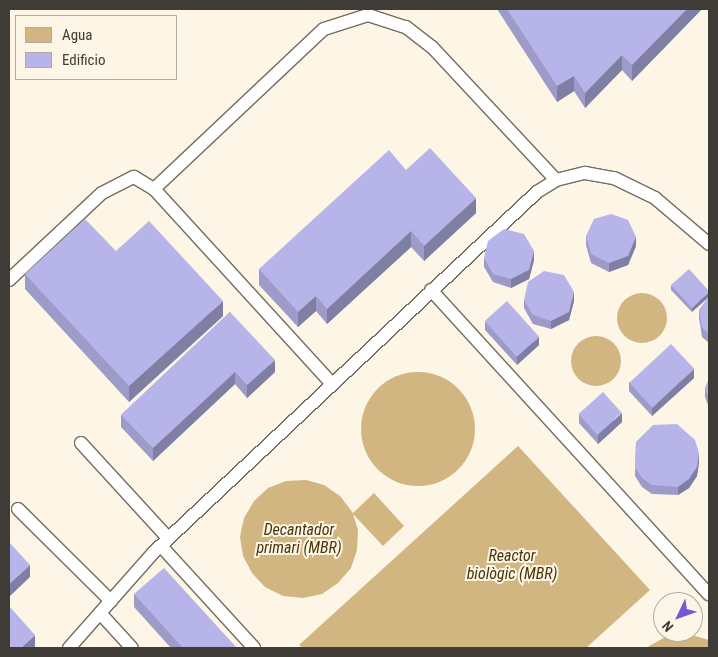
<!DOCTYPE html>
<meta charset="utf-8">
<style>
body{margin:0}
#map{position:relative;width:718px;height:657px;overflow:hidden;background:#fdf5e6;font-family:"Roboto Condensed",sans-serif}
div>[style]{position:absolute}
.water>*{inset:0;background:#d2b682}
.round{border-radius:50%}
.roads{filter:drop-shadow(1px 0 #746d61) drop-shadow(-1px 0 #746d61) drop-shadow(0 1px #746d61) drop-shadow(0 -1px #746d61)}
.service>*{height:12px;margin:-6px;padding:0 6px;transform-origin:6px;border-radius:6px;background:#fff}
.wall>*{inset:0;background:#9d9bc8}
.shaded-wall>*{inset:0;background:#7f7ea3}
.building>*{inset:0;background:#b6b4e9;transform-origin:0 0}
span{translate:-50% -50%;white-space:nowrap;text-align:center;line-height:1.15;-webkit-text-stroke:4px #fdf5e6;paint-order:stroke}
.water-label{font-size:16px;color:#49350a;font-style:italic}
.frame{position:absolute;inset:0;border:10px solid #3f3c37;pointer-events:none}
.legend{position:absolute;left:15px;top:15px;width:162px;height:65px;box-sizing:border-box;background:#fdf5e6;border:1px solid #b1aba0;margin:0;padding:6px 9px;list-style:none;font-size:15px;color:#3f3c37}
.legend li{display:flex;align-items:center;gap:10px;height:25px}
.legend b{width:25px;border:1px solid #b1aba0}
.north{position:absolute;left:653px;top:592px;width:50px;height:50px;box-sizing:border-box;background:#fdf5e6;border:1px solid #b1aba0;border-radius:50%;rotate:228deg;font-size:14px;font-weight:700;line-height:20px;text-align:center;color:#3f3c37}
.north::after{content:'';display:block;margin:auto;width:18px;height:22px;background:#6d5ad4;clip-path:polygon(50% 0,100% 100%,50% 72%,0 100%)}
</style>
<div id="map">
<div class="water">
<i class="round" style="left:617px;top:293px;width:50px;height:50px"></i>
<i class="round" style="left:571px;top:336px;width:50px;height:50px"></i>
<i class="round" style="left:361px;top:372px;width:114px;height:114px"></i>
<i style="clip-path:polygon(518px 446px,650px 590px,586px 648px,303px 648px,299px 645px)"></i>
<i style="clip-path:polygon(306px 480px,324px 485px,340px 496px,353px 513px,374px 493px,404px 526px,383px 546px,353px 514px,358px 530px,357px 550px,351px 568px,338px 583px,322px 594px,303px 598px,283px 596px,265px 587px,252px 573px,243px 556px,240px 537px,244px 518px,254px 501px,268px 488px,286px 481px)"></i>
<i style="clip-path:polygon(688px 634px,709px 640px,709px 648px,646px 648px,667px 636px)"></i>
</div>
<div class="roads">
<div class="service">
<i style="left:154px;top:189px;width:233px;rotate:-43.3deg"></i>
<i style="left:324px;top:29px;width:46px;rotate:-17.7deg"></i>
<i style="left:368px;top:15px;width:40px;rotate:18deg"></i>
<i style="left:406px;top:27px;width:33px;rotate:38deg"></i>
<i style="left:432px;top:47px;width:182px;rotate:47deg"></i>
<i style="left:9px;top:280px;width:127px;rotate:-43.1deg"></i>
<i style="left:102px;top:193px;width:36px;rotate:-27deg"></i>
<i style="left:134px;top:177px;width:23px;rotate:31deg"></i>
<i style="left:154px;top:189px;width:264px;rotate:47.6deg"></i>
<i style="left:431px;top:290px;width:412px;rotate:47.6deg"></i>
<i style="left:81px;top:443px;width:129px;rotate:47.5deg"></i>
<i style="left:18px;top:509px;width:131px;rotate:44.7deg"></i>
<i style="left:161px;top:546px;width:138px;rotate:47.6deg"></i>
<i style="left:100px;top:613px;width:47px;rotate:47.6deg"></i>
<i style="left:69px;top:648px;width:127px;rotate:-48.5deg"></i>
<i style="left:153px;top:553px;width:527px;rotate:-43.23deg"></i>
<i style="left:537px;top:192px;width:22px;rotate:-32deg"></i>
<i style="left:556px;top:180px;width:30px;rotate:-14deg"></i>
<i style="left:585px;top:173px;width:29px;rotate:10deg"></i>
<i style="left:614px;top:178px;width:46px;rotate:26deg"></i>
<i style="left:655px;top:198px;width:71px;rotate:40.4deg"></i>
</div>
</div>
<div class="wall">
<i style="clip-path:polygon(497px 9px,702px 9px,632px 81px,622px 70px,585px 108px,574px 91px,557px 102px)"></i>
<i style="clip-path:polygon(406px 170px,476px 213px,424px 261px,411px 247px,327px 324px,316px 311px,298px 327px,259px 285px,259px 269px)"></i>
<i style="clip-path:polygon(586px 236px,636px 246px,628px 265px,609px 272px,591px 263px,586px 245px)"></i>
<i style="clip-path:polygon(116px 251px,223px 316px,129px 402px,25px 289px,25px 274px)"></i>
<i style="clip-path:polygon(484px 258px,534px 260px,529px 279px,511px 288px,493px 282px,484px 267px)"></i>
<i style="clip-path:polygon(671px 285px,709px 291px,692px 312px,671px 290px)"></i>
<i style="clip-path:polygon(709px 297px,709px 343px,702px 337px,699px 318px,699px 310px)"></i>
<i style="clip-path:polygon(524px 300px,574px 301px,569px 320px,551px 329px,533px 324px,524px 308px)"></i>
<i style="clip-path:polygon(230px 312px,275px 372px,247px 398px,235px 384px,153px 461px,121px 427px,121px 415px)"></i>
<i style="clip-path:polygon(485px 322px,539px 345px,517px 365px,485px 330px)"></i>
<i style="clip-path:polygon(694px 378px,652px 416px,629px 391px,629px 382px)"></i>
<i style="clip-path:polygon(709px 379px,709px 408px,705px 397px,705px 388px)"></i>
<i style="clip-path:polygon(579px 414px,622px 422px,598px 444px,579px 423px)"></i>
<i style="clip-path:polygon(636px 442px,699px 462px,697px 476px,689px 488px,678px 495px,652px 494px,642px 487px,635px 476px)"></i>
<i style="clip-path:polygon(134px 594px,237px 648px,171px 648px,134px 607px)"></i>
</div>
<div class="shaded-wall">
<i style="clip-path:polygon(687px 9px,702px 9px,632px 81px,632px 65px)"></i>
<i style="clip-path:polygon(622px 55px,622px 70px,585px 108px,585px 93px)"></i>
<i style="clip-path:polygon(574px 76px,574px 91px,557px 102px,557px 86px)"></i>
<i style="clip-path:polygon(476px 198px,476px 213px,424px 261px,424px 246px)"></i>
<i style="clip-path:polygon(411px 231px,411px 247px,327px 324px,327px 309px)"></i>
<i style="clip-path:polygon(636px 237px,636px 246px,628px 265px,609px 272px,609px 263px)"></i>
<i style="clip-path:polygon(534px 251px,534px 260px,529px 279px,511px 288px,511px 279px)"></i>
<i style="clip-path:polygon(574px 292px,574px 301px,569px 320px,551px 329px,551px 321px)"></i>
<i style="clip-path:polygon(709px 292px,709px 297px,692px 312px,692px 308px)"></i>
<i style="clip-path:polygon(316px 296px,316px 311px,298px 327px,298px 312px)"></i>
<i style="clip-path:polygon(223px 301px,223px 316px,129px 402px,129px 386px)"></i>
<i style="clip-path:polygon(539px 337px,539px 345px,517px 365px,517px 356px)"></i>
<i style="clip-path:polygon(275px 360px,275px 372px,247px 398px,247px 385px)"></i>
<i style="clip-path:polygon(694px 369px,694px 378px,652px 416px,652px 407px)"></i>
<i style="clip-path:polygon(235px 372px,235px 384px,153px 461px,153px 448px)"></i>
<i style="clip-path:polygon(622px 413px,622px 422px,598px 444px,598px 435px)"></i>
<i style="clip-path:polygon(699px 453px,699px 462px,697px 476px,689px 488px,678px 495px,678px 487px)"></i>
<i style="clip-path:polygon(30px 565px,30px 577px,9px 597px,9px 584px)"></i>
<i style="clip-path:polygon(35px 635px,35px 647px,34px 648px,21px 648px)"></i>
</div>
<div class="building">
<i style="clip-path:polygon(507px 9px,687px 9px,632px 65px,622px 55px,585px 93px,574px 76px,557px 86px)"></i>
<i style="clip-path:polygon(430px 148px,476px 198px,424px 246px,411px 231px,327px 309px,316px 296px,298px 312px,259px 269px,389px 150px,406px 170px)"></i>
<i style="clip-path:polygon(611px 214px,628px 220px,636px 237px,628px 256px,609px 263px,591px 254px,586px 236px,594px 219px)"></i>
<i style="clip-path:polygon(85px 219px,116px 251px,149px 221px,223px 301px,129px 386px,25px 274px)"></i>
<i style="clip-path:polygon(504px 229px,524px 234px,534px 251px,529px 270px,511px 279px,493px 274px,484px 258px,488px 241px)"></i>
<i style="clip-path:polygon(689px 269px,709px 291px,709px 292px,692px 308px,671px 285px)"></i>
<i style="clip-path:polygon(544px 271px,564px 275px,574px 292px,569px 312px,551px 321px,533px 315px,524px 300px,528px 282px)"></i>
<i style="clip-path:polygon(709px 297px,709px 334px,702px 328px,699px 310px)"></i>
<i style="left:507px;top:301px;width:48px;height:30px;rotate:48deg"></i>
<i style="clip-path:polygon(230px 312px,275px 360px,247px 385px,235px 372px,153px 448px,121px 415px)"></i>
<i style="left:671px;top:344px;width:34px;height:57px;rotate:47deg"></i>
<i style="clip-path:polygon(709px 379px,709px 399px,705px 388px)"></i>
<i style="left:603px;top:392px;width:28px;height:33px;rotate:48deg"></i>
<i style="clip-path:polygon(677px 424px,695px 440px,699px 453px,697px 467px,689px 479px,678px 487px,652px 485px,642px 478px,635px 467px,636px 442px,653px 425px)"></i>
<i style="clip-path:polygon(9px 542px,30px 565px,9px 584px)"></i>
<i style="clip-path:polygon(164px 568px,237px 648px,183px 648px,134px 594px)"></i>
<i style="clip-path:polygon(9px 606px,35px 635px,21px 648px,9px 648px)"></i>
</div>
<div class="water-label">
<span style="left:299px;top:539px">Decantador<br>primari (MBR)</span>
<span style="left:512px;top:565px">Reactor<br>biològic (MBR)</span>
</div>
<div class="frame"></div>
<ul class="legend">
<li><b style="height:14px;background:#d2b682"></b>Agua</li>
<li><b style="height:14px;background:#b6b4e9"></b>Edificio</li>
</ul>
<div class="north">N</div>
</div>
